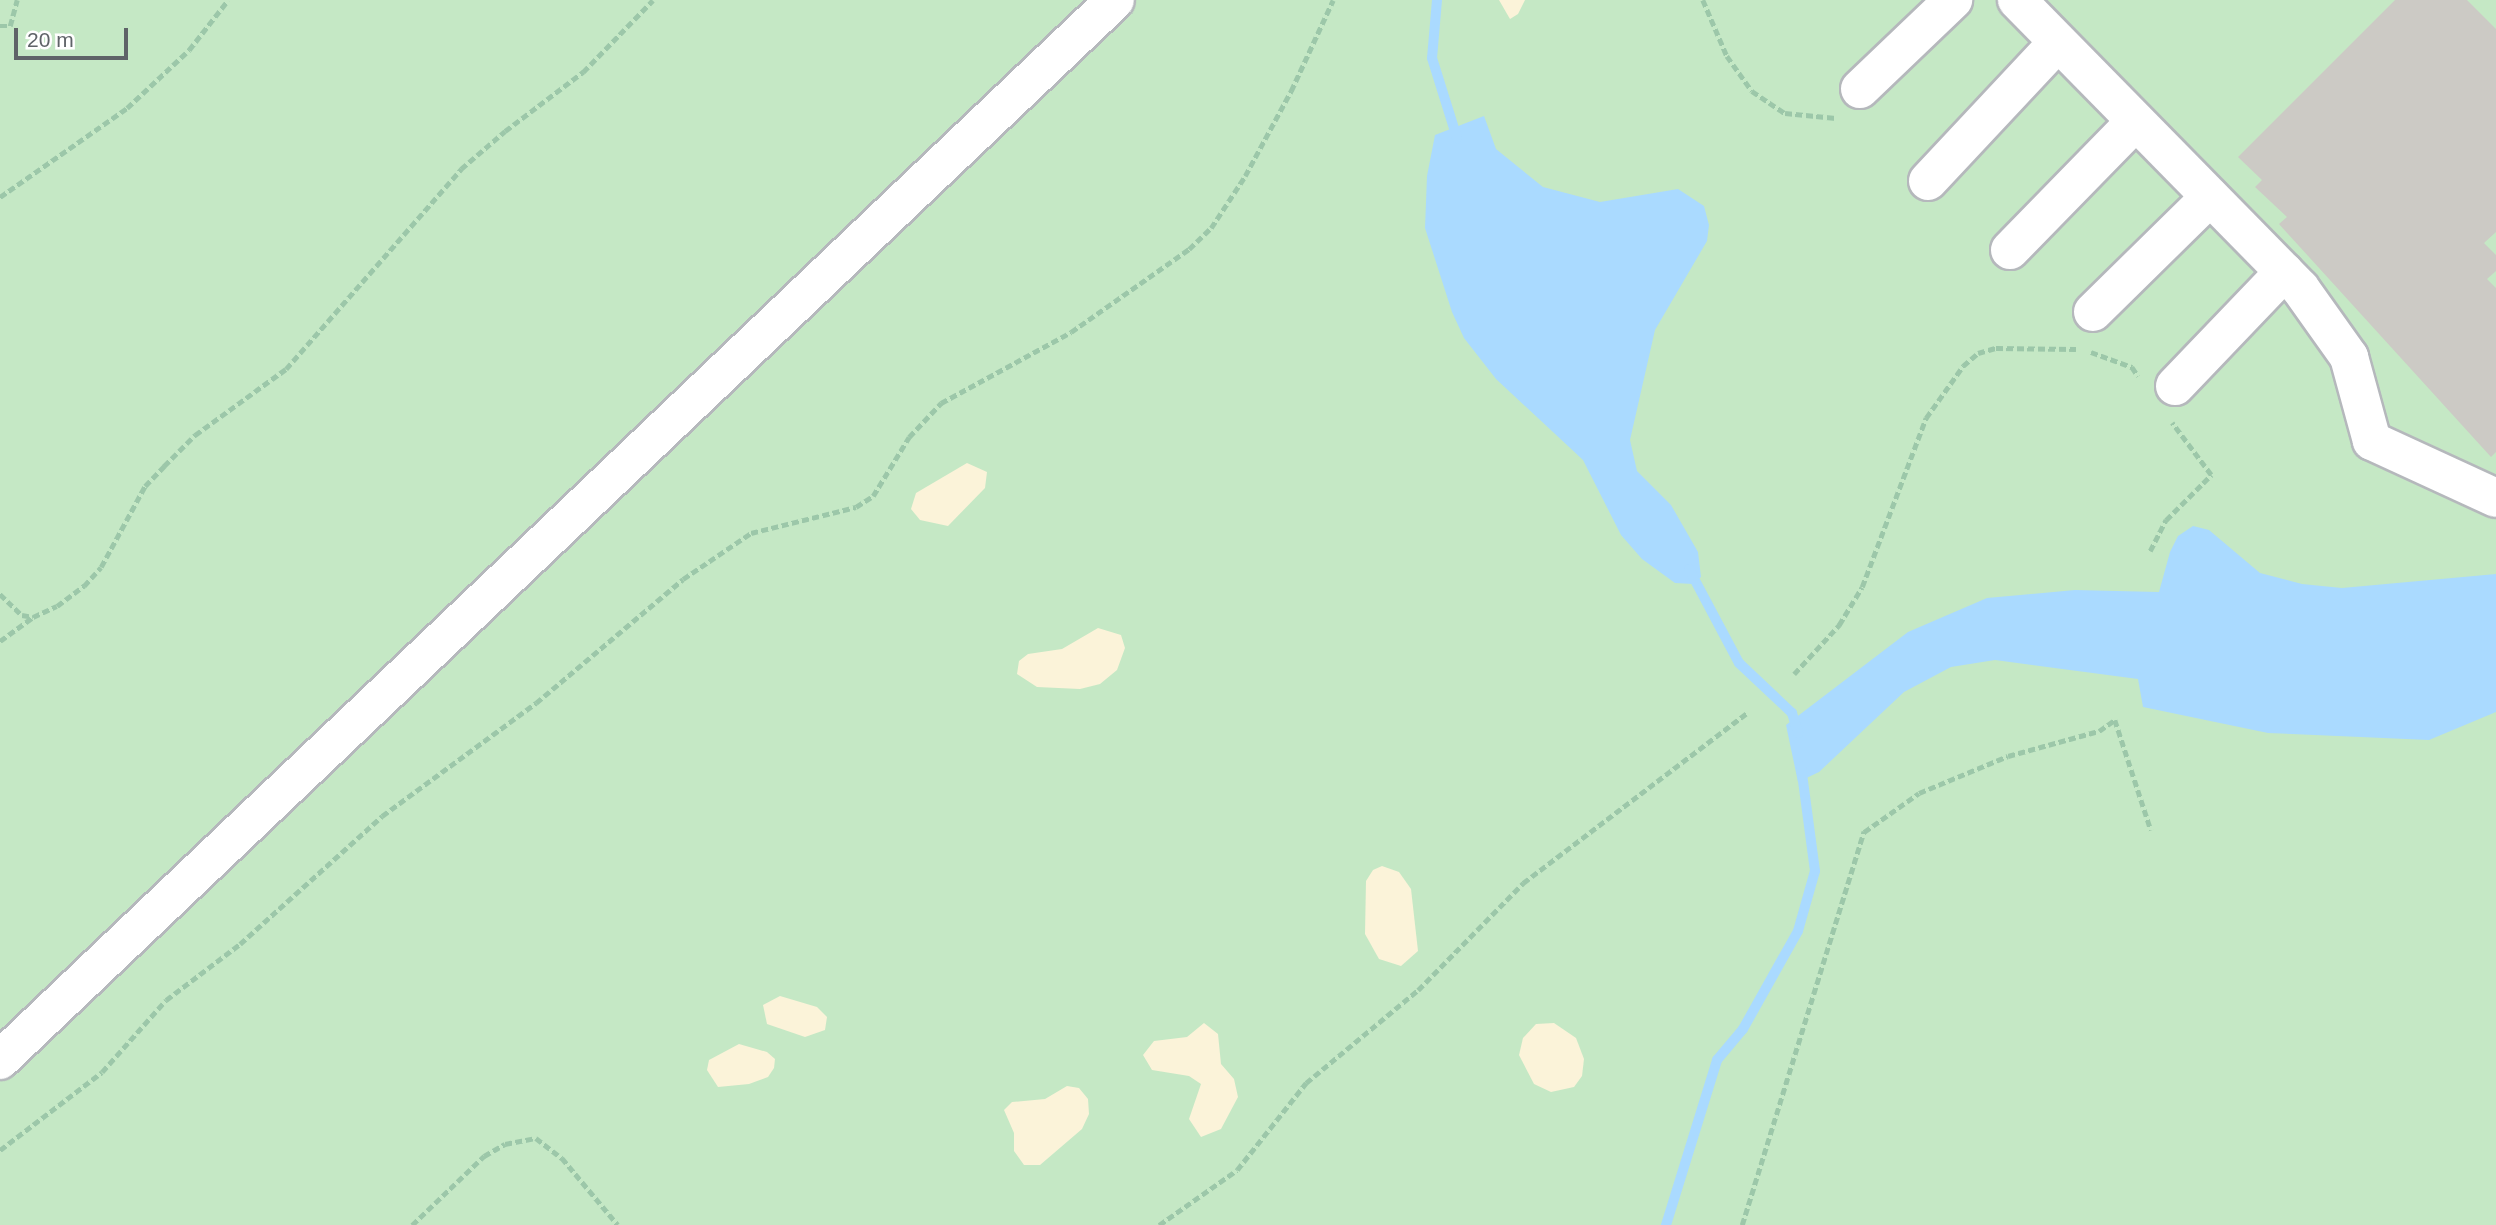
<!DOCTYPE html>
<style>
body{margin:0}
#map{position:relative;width:2496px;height:1225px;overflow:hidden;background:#f1efe8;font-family:Helvetica,sans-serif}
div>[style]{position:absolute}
.green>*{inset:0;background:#c5e8c5;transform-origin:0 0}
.sand>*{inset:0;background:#fbf3d9}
.water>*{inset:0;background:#aadaff}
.stream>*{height:10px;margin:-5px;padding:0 5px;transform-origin:5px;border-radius:5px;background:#aadaff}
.building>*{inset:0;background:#cccac5}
.path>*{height:4.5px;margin-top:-2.25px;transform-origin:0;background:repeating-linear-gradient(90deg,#9cc7a9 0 7px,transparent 0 10.5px)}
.roads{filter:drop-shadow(2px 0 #b5b8bc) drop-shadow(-2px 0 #b5b8bc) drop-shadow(0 2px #b5b8bc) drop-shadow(0 -2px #b5b8bc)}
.minor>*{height:38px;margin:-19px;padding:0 19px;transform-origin:19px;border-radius:19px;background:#fff}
span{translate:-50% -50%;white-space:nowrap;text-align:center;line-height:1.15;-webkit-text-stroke:5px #fff;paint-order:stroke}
.scale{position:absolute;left:14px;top:28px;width:114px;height:32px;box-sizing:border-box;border:4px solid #5f6368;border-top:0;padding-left:9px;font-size:21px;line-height:24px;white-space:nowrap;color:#5f6368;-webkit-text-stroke:5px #fff;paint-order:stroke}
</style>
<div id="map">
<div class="green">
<i style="left:0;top:0;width:2496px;height:1225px"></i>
</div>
<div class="sand">
<i style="clip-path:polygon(1499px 0,1525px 0,1518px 14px,1510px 19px)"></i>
<i style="clip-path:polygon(967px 463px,987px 472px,985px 488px,948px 526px,920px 520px,911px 509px,916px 493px)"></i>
<i style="clip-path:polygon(1098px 628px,1121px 635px,1125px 648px,1117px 670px,1100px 684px,1080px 689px,1037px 687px,1017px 674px,1019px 661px,1028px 654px,1062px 649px)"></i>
<i style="clip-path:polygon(1382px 866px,1399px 872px,1411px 889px,1418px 951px,1401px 966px,1379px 959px,1365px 934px,1366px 881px,1373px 870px)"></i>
<i style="clip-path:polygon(780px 996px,817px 1007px,827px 1017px,825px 1030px,805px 1037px,767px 1024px,763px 1005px)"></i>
<i style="clip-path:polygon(1204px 1023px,1218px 1034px,1221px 1064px,1234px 1079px,1238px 1097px,1221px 1129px,1201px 1137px,1189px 1119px,1201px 1084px,1189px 1076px,1152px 1070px,1143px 1055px,1154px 1041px,1187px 1037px)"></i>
<i style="clip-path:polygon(1554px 1023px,1576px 1038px,1584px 1059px,1582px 1076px,1574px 1087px,1551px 1092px,1534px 1084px,1519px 1055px,1523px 1038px,1536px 1024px)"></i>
<i style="clip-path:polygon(739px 1044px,767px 1052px,775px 1059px,774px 1068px,768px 1077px,749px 1084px,718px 1087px,707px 1070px,709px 1060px)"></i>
<i style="clip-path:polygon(1067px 1086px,1079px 1088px,1088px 1099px,1089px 1114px,1082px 1129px,1040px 1165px,1024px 1165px,1014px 1151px,1014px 1133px,1004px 1110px,1012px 1102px,1045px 1099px)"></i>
</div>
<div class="water">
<i style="clip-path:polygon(1484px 116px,1496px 149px,1543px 187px,1600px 202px,1678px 189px,1704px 206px,1709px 225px,1707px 241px,1655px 330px,1630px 440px,1637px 471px,1671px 505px,1698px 552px,1701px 577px,1693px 584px,1675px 583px,1642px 559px,1621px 535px,1583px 460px,1496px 379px,1464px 338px,1452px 312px,1425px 228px,1427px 176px,1435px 135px)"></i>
<i style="clip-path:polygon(2193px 526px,2209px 530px,2260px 573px,2302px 584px,2342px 588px,2496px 574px,2496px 712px,2429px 740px,2268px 733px,2143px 707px,2138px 679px,1995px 660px,1951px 667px,1904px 692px,1819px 772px,1798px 782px,1786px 725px,1908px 632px,1987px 598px,2075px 590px,2159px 592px,2170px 552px,2178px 536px)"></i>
</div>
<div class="stream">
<i style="left:1437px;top:0;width:58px;rotate:94.9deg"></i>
<i style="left:1432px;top:58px;width:84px;rotate:72.6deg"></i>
<i style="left:1689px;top:569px;width:106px;rotate:62deg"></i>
<i style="left:1739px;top:663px;width:73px;rotate:43.3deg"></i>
<i style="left:1792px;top:713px;width:21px;rotate:73deg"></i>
<i style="left:1666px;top:1225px;width:173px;rotate:-72.8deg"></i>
<i style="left:1717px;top:1060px;width:40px;rotate:-50deg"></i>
<i style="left:1743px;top:1029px;width:112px;rotate:-60.7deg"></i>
<i style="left:1798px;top:931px;width:62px;rotate:-74.2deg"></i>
<i style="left:1815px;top:871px;width:106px;rotate:-97.6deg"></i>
</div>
<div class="building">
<i style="clip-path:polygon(2395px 0,2467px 0,2496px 29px,2496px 232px,2484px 243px,2496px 255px,2496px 271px,2487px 279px,2496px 288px,2496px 452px,2491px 457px,2279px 224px,2287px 217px,2255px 187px,2262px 180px,2238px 157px)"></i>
</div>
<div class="path">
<i style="left:1703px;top:0;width:61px;rotate:66.8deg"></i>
<i style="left:1727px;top:56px;width:43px;rotate:54.5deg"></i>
<i style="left:1752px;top:91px;width:40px;rotate:34deg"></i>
<i style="left:1785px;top:113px;width:51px;rotate:5.6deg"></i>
<i style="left:0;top:26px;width:10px"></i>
<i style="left:10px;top:26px;width:27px;rotate:-75deg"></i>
<i style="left:0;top:197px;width:155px;rotate:-35deg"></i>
<i style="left:127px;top:108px;width:85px;rotate:-43.1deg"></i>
<i style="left:189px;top:50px;width:63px;rotate:-52deg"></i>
<i style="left:2091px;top:352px;width:44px;rotate:20.1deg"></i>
<i style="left:2132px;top:367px;width:11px;rotate:56deg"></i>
<i style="left:2150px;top:551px;width:35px;rotate:-63deg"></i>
<i style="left:2166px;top:520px;width:64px;rotate:-45deg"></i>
<i style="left:2211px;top:475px;width:65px;rotate:-126.9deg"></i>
<i style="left:0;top:594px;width:30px;rotate:44deg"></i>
<i style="left:22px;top:615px;width:11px;rotate:10deg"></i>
<i style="left:33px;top:617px;width:26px;rotate:-25deg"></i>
<i style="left:57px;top:606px;width:34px;rotate:-37deg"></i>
<i style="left:84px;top:586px;width:25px;rotate:-48deg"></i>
<i style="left:101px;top:567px;width:92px;rotate:-61.5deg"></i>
<i style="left:145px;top:486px;width:28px;rotate:-46deg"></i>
<i style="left:164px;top:466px;width:44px;rotate:-45deg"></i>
<i style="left:195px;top:435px;width:112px;rotate:-36deg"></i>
<i style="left:286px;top:369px;width:266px;rotate:-48.8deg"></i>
<i style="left:461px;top:169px;width:58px;rotate:-40.8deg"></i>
<i style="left:505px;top:131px;width:98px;rotate:-37.1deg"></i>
<i style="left:583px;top:72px;width:100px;rotate:-45.8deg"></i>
<i style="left:0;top:641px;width:41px;rotate:-36deg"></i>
<i style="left:1794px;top:674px;width:67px;rotate:-47.4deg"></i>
<i style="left:1839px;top:625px;width:44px;rotate:-58.8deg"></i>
<i style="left:1862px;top:587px;width:181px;rotate:-69.3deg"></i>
<i style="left:1926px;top:418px;width:64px;rotate:-54.6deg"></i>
<i style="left:1963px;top:366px;width:20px;rotate:-41deg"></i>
<i style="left:1978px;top:353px;width:19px;rotate:-16deg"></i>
<i style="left:1996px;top:348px;width:80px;rotate:0.7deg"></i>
<i style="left:0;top:1150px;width:128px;rotate:-37.4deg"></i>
<i style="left:102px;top:1072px;width:96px;rotate:-48.4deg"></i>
<i style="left:166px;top:1000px;width:93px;rotate:-37.1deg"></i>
<i style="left:240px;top:944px;width:191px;rotate:-42deg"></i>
<i style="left:382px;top:816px;width:191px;rotate:-36.3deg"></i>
<i style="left:536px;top:703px;width:192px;rotate:-40.1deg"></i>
<i style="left:683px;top:579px;width:82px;rotate:-34.1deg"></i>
<i style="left:751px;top:533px;width:108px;rotate:-13.9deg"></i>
<i style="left:856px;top:507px;width:20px;rotate:-33deg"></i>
<i style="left:873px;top:496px;width:69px;rotate:-58.6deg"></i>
<i style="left:909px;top:437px;width:47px;rotate:-46.7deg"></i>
<i style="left:941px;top:403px;width:148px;rotate:-28.6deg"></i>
<i style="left:1071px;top:332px;width:144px;rotate:-35.1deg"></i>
<i style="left:1189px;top:249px;width:30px;rotate:-44deg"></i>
<i style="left:1211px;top:228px;width:62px;rotate:-56.8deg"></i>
<i style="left:1245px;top:176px;width:97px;rotate:-61.6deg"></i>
<i style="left:1291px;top:91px;width:100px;rotate:-65.2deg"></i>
<i style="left:412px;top:1225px;width:100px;rotate:-43.8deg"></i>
<i style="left:484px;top:1156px;width:24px;rotate:-30deg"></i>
<i style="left:505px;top:1144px;width:32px;rotate:-11deg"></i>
<i style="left:536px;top:1138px;width:33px;rotate:38deg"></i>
<i style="left:562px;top:1158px;width:87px;rotate:50.1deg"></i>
<i style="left:1159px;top:1225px;width:95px;rotate:-35.2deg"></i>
<i style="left:1237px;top:1170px;width:111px;rotate:-51.6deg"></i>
<i style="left:1306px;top:1083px;width:146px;rotate:-39.7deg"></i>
<i style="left:1418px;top:990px;width:150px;rotate:-45.5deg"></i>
<i style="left:1523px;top:883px;width:281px;rotate:-37.2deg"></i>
<i style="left:1742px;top:1225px;width:412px;rotate:-72.8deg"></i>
<i style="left:1864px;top:832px;width:67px;rotate:-35.3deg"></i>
<i style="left:1919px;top:793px;width:96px;rotate:-22.6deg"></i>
<i style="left:2008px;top:756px;width:94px;rotate:-15.4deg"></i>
<i style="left:2099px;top:731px;width:19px;rotate:-35deg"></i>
<i style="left:2115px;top:720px;width:116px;rotate:71.9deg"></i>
</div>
<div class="roads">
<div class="minor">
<i style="left:2017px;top:0;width:404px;rotate:45.5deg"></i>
<i style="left:2300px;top:288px;width:85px;rotate:54.6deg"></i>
<i style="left:2349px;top:357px;width:87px;rotate:74.7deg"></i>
<i style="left:2372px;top:441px;width:136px;rotate:24.7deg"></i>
<i style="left:1860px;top:89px;width:129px;rotate:-43.7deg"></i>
<i style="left:1928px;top:181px;width:189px;rotate:-46.9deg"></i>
<i style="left:2010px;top:250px;width:179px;rotate:-45.7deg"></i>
<i style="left:2093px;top:312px;width:164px;rotate:-44.5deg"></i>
<i style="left:2175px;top:386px;width:158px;rotate:-46.3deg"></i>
<i style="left:0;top:1060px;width:1538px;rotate:-43.55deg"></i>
</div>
</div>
<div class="scale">20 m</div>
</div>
